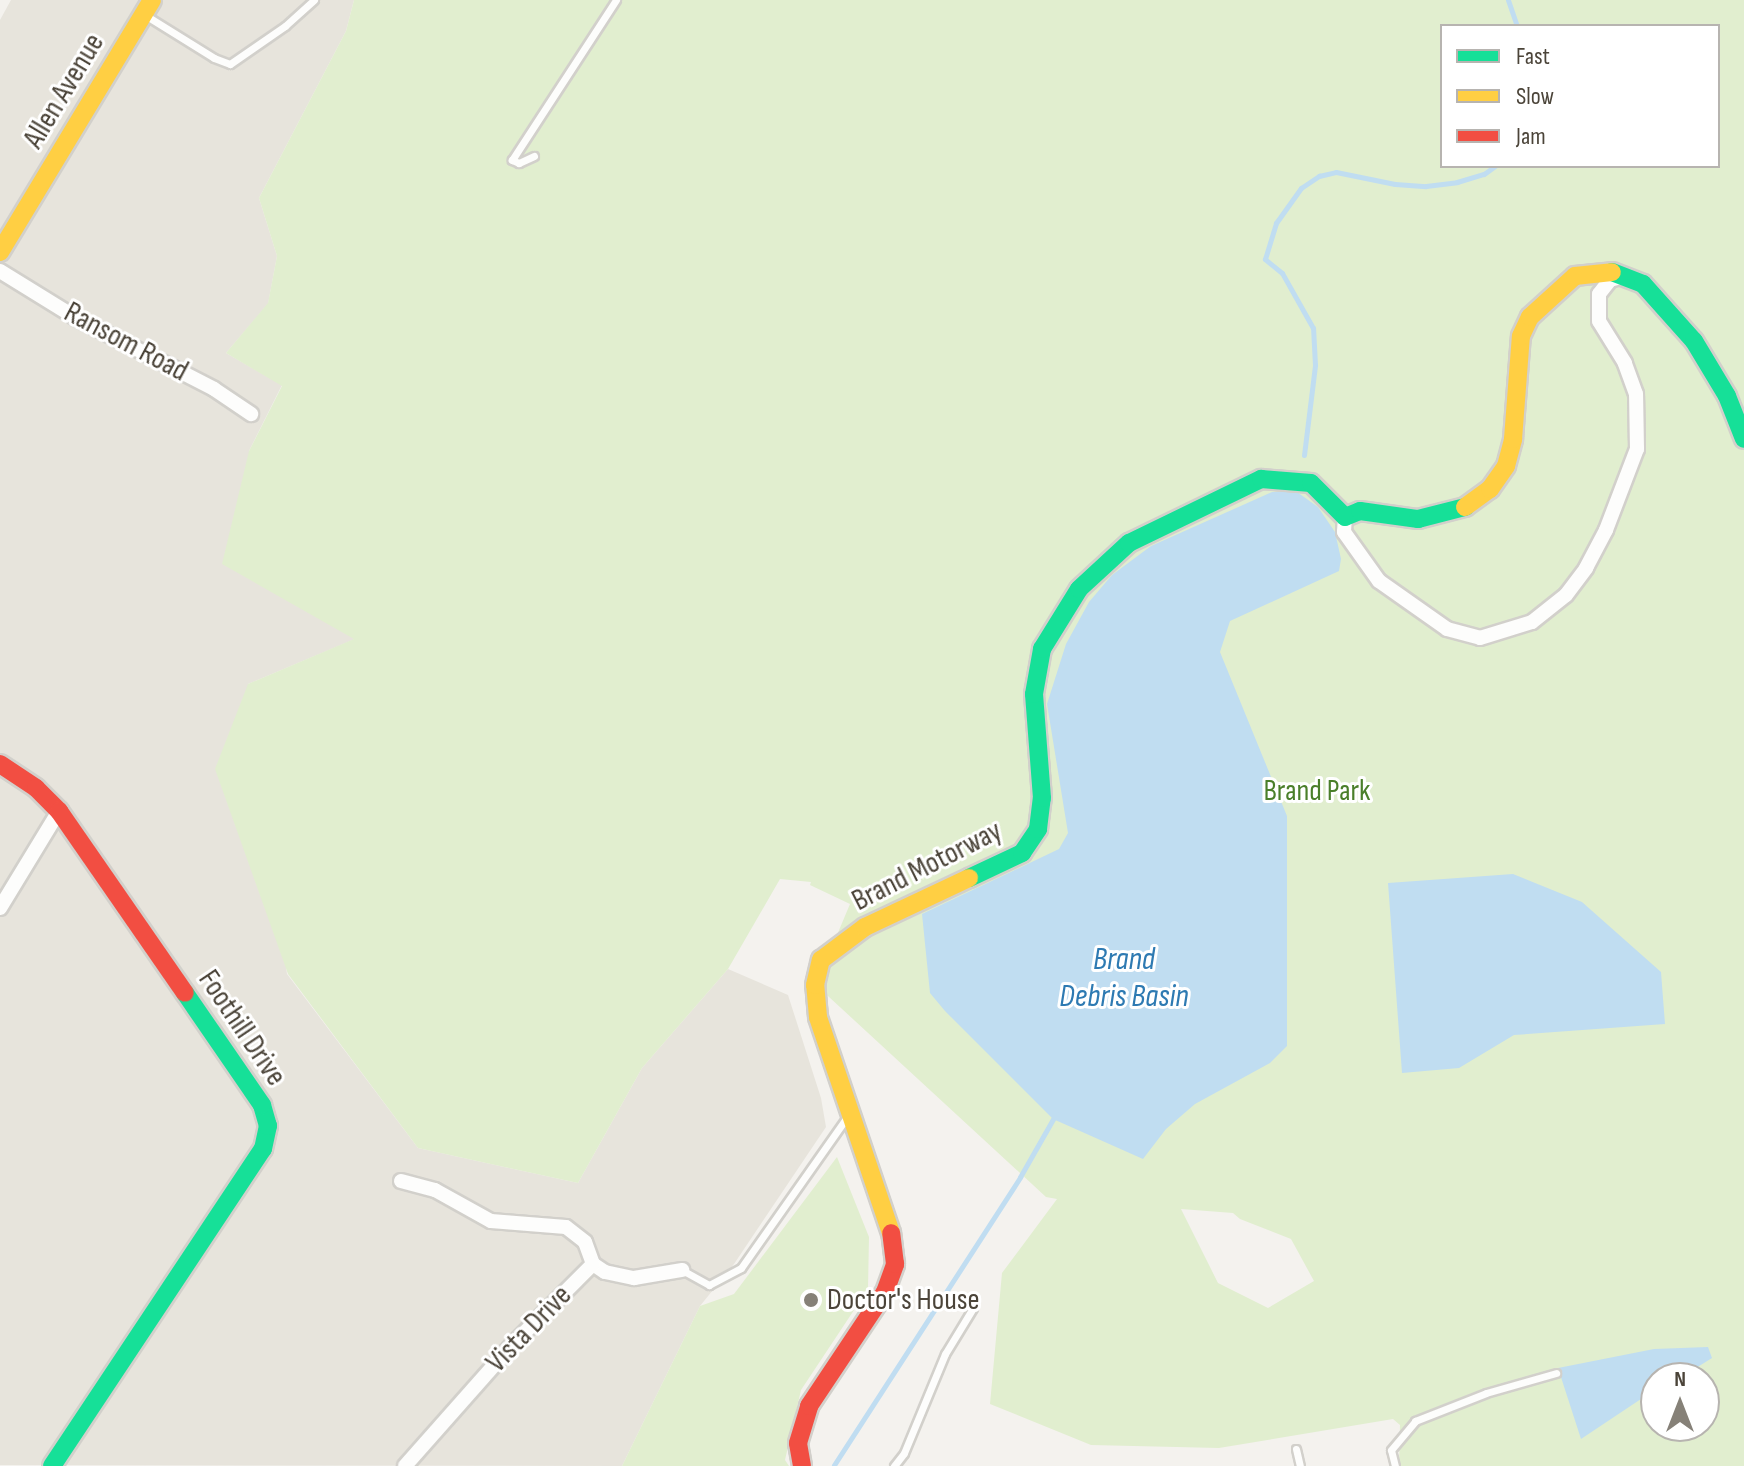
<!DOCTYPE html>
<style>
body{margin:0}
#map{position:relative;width:1744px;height:1466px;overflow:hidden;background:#f4f2ee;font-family:"Sofia Sans Condensed",sans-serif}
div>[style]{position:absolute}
.residential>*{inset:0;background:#e7e4dc}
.green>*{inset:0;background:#e1eecf}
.water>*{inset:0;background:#c0ddf1}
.stream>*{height:5px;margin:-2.5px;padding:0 2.5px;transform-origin:2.5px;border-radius:2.5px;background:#c0ddf1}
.roads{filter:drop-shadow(2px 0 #d2d0cb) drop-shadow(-2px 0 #d2d0cb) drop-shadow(0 2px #d2d0cb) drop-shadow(0 -2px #d2d0cb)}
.lane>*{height:7px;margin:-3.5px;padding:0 3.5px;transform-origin:3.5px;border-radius:3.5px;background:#fdfdfc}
.street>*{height:14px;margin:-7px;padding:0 7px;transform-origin:7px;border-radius:7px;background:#fdfdfc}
.fast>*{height:18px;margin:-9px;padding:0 9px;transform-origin:9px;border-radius:9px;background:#16e098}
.slow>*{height:18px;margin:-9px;padding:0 9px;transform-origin:9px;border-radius:9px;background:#ffcf43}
.jam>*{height:18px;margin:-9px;padding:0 9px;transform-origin:9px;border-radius:9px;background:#f24e42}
.dots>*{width:22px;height:22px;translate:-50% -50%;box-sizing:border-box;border:4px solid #fff;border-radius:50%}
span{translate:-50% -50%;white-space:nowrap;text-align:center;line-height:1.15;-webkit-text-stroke:6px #fff;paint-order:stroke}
.street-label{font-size:30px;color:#4b4439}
.park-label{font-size:30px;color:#4a7f2a}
.poi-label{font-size:30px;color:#4b4439}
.left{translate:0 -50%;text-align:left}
.water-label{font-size:32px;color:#2e7ab2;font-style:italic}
.legend{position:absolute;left:1440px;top:24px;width:280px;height:144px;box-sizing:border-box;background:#fff;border:2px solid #b7b4b0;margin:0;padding:10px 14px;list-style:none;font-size:24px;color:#4b4439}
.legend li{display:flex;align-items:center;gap:16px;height:40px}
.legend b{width:40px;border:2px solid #b7b4b0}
.north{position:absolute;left:1640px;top:1362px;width:80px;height:80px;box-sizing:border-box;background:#fff;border:2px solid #b7b4b0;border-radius:50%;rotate:0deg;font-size:22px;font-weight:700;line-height:32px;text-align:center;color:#4b4439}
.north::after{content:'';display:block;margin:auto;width:28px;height:36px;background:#868178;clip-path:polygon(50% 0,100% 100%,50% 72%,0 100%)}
</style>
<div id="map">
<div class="residential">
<i style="clip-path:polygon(11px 0,354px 0,346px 31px,259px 198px,277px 256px,268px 304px,226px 353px,282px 385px,249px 451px,355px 639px,248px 684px,287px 974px,418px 1148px,578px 1183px,642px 1068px,728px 969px,788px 995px,821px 1098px,826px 1127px,734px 1264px,700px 1306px,622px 1466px,0 1465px,0 20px)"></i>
</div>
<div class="green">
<i style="clip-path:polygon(evenodd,354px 0,1744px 0,1744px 1466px,1399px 1466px,1400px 1425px,1393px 1419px,1219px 1448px,1091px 1445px,990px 1404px,1002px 1273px,1057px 1199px,1046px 1197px,816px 985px,850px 904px,810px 885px,811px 882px,780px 879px,728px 969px,642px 1068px,578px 1183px,418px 1148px,288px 974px,215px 769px,248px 684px,354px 639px,222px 564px,249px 451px,282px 386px,226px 353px,268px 303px,277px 256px,259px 198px,346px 31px,354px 0,1442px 26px,1718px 26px,1718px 166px,1442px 166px,1442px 26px,354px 0,1181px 1209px,1233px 1213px,1240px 1219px,1291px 1239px,1314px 1281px,1268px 1308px,1218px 1283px,1181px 1209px,354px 0,1656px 1378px,1704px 1378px,1704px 1426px,1656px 1426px,1656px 1378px)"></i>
<i style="clip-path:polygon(837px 1157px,869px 1237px,868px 1289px,801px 1390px,785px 1460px,789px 1466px,622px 1466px,700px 1306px,734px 1294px)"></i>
</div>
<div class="water">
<i style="clip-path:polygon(1272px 492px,1297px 492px,1318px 507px,1335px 532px,1341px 559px,1339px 571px,1230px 621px,1220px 652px,1287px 816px,1287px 1046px,1270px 1063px,1195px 1104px,1166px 1129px,1143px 1159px,1053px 1119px,945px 1011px,930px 993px,922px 914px,1059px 849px,1068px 833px,1047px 704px,1066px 644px,1089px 602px,1112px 575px,1151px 546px)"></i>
<i style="clip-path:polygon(1513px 874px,1582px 902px,1661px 972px,1665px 1024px,1514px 1035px,1459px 1068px,1402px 1073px,1388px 883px)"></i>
<i style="clip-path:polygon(1708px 1347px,1712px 1358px,1680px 1378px,1656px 1378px,1656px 1389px,1581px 1439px,1558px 1368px,1654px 1349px)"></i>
</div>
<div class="stream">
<i style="left:1508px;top:0;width:28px;rotate:71deg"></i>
<i style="left:1304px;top:455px;width:91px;rotate:-83deg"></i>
<i style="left:1315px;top:365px;width:37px;rotate:-93deg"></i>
<i style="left:1313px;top:328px;width:63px;rotate:-119.4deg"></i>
<i style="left:1282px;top:273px;width:22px;rotate:-141deg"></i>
<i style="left:1265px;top:259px;width:38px;rotate:-73deg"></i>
<i style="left:1276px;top:223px;width:43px;rotate:-54.5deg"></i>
<i style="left:1301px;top:188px;width:22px;rotate:-34deg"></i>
<i style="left:1319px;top:176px;width:17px;rotate:-13deg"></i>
<i style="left:1336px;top:172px;width:60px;rotate:11.5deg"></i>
<i style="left:1395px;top:184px;width:31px;rotate:4deg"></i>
<i style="left:1426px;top:186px;width:31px;rotate:-7deg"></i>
<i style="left:1457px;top:182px;width:28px;rotate:-17deg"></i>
<i style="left:1484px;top:174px;width:14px;rotate:-36deg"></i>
<i style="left:834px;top:1465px;width:343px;rotate:-57.1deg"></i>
<i style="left:1020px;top:1177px;width:73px;rotate:-60.3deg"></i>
</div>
<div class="roads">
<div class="lane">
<i style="left:145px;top:15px;width:81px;rotate:31.9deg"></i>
<i style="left:214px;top:58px;width:17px;rotate:21deg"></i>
<i style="left:230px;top:64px;width:67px;rotate:-34.6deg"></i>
<i style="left:285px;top:26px;width:39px;rotate:-42deg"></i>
<i style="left:534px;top:156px;width:17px;rotate:155deg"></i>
<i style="left:519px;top:163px;width:8px;rotate:-157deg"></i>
<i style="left:512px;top:160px;width:191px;rotate:-57deg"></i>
<i style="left:682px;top:1270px;width:31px;rotate:29deg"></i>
<i style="left:709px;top:1285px;width:36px;rotate:-28deg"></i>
<i style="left:741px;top:1268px;width:186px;rotate:-54.9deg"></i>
<i style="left:1296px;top:1449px;width:17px;rotate:77deg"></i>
<i style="left:894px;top:1466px;width:16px;rotate:-52deg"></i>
<i style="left:904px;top:1453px;width:107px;rotate:-67.5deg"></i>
<i style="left:945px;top:1354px;width:54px;rotate:-58.7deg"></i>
<i style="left:1395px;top:1466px;width:16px;rotate:-104deg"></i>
<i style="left:1391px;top:1450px;width:38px;rotate:-50deg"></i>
<i style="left:1415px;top:1421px;width:76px;rotate:-21.5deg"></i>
<i style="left:1486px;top:1393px;width:73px;rotate:-15.9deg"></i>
</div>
<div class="street">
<i style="left:0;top:271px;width:89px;rotate:31.7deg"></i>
<i style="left:76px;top:318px;width:155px;rotate:27.2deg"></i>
<i style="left:214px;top:389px;width:45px;rotate:34deg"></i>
<i style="left:1345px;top:517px;width:15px;rotate:94deg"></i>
<i style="left:1344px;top:532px;width:60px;rotate:54.5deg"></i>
<i style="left:1379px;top:581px;width:83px;rotate:35.2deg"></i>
<i style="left:1447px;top:629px;width:34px;rotate:15deg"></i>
<i style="left:1480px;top:638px;width:54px;rotate:-17.1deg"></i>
<i style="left:1532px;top:622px;width:43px;rotate:-38.5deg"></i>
<i style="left:1566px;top:595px;width:34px;rotate:-53deg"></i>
<i style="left:1586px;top:568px;width:43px;rotate:-62.2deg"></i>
<i style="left:1606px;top:530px;width:87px;rotate:-69.1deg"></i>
<i style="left:1637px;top:449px;width:55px;rotate:-91deg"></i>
<i style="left:1636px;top:394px;width:33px;rotate:-110deg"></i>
<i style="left:1625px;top:363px;width:49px;rotate:-121.8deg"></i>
<i style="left:1599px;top:321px;width:27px;rotate:-90deg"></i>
<i style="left:1599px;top:294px;width:18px;rotate:-52deg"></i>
<i style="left:1610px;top:280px;width:15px;rotate:-16deg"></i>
<i style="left:0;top:908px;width:114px;rotate:-58.7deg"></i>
<i style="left:401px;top:1181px;width:35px;rotate:15deg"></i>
<i style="left:435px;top:1190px;width:64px;rotate:29deg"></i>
<i style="left:491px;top:1221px;width:75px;rotate:4.6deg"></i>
<i style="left:566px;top:1227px;width:24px;rotate:38deg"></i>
<i style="left:585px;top:1242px;width:23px;rotate:70deg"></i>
<i style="left:593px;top:1264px;width:14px;rotate:34deg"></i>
<i style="left:605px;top:1272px;width:30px;rotate:12deg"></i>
<i style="left:634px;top:1278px;width:49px;rotate:-9.5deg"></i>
<i style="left:405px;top:1466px;width:163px;rotate:-48.5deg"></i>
<i style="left:513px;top:1344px;width:113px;rotate:-45deg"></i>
</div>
<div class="fast">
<i style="left:1612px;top:272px;width:33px;rotate:21deg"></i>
<i style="left:1643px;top:284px;width:76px;rotate:48.2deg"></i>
<i style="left:1694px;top:341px;width:64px;rotate:59deg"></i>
<i style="left:1727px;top:396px;width:46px;rotate:68.4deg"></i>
<i style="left:969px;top:878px;width:59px;rotate:-25.3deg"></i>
<i style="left:1022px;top:853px;width:29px;rotate:-56deg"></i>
<i style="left:1038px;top:829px;width:31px;rotate:-83deg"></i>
<i style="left:1042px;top:798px;width:104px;rotate:-94.4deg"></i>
<i style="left:1034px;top:694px;width:46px;rotate:-79.9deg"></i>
<i style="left:1042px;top:649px;width:70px;rotate:-58.3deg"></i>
<i style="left:1079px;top:589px;width:68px;rotate:-42.6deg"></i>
<i style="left:1129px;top:543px;width:147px;rotate:-25.9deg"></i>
<i style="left:1261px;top:479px;width:50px;rotate:4.6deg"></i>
<i style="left:1311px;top:483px;width:48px;rotate:45deg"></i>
<i style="left:1345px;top:517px;width:16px;rotate:-22deg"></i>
<i style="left:1360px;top:511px;width:59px;rotate:7.9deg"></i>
<i style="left:1418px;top:519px;width:49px;rotate:-14.3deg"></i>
<i style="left:52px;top:1466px;width:381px;rotate:-56.4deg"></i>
<i style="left:263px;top:1149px;width:24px;rotate:-78deg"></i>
<i style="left:268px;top:1126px;width:22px;rotate:-106deg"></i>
<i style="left:262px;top:1105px;width:136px;rotate:-124.5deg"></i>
</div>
<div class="slow">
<i style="left:0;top:252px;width:294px;rotate:-58.9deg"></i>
<i style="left:1465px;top:507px;width:31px;rotate:-36deg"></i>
<i style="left:1490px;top:489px;width:28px;rotate:-55deg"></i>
<i style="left:1506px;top:466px;width:28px;rotate:-75deg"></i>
<i style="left:1513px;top:439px;width:103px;rotate:-85.6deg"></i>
<i style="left:1521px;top:336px;width:21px;rotate:-65deg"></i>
<i style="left:1530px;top:317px;width:61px;rotate:-42.3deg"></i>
<i style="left:1575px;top:276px;width:37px;rotate:-6deg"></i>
<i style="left:891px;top:1233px;width:228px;rotate:-108.7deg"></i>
<i style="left:818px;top:1017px;width:32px;rotate:-95deg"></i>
<i style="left:815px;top:985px;width:26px;rotate:-77deg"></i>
<i style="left:821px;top:960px;width:55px;rotate:-36.9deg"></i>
<i style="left:865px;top:927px;width:115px;rotate:-25.2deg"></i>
</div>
<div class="jam">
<i style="left:0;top:764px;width:43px;rotate:33.7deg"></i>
<i style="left:36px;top:788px;width:33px;rotate:45deg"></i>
<i style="left:59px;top:811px;width:221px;rotate:55.3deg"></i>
<i style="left:802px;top:1466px;width:23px;rotate:-100deg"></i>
<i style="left:798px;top:1443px;width:39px;rotate:-73deg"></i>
<i style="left:809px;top:1406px;width:137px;rotate:-56.3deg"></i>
<i style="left:885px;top:1292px;width:30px;rotate:-70deg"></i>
<i style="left:895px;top:1264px;width:31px;rotate:-97deg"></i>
</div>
</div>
<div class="dots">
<i style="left:811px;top:1300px;background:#868178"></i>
</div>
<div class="street-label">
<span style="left:64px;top:91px;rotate:-59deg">Allen Avenue</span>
<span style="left:126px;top:342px;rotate:28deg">Ransom Road</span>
<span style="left:927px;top:866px;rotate:-27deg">Brand Motorway</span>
<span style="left:242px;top:1028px;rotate:56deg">Foothill Drive</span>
<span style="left:529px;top:1329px;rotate:-46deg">Vista Drive</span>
</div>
<div class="park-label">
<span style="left:1317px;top:791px">Brand Park</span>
</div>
<div class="poi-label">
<span class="left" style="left:827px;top:1300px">Doctor's House</span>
</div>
<div class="water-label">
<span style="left:1124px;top:979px">Brand<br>Debris Basin</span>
</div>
<ul class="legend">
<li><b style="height:10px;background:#16e098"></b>Fast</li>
<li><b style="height:10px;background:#ffcf43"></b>Slow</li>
<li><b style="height:10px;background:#f24e42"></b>Jam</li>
</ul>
<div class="north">N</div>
</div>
